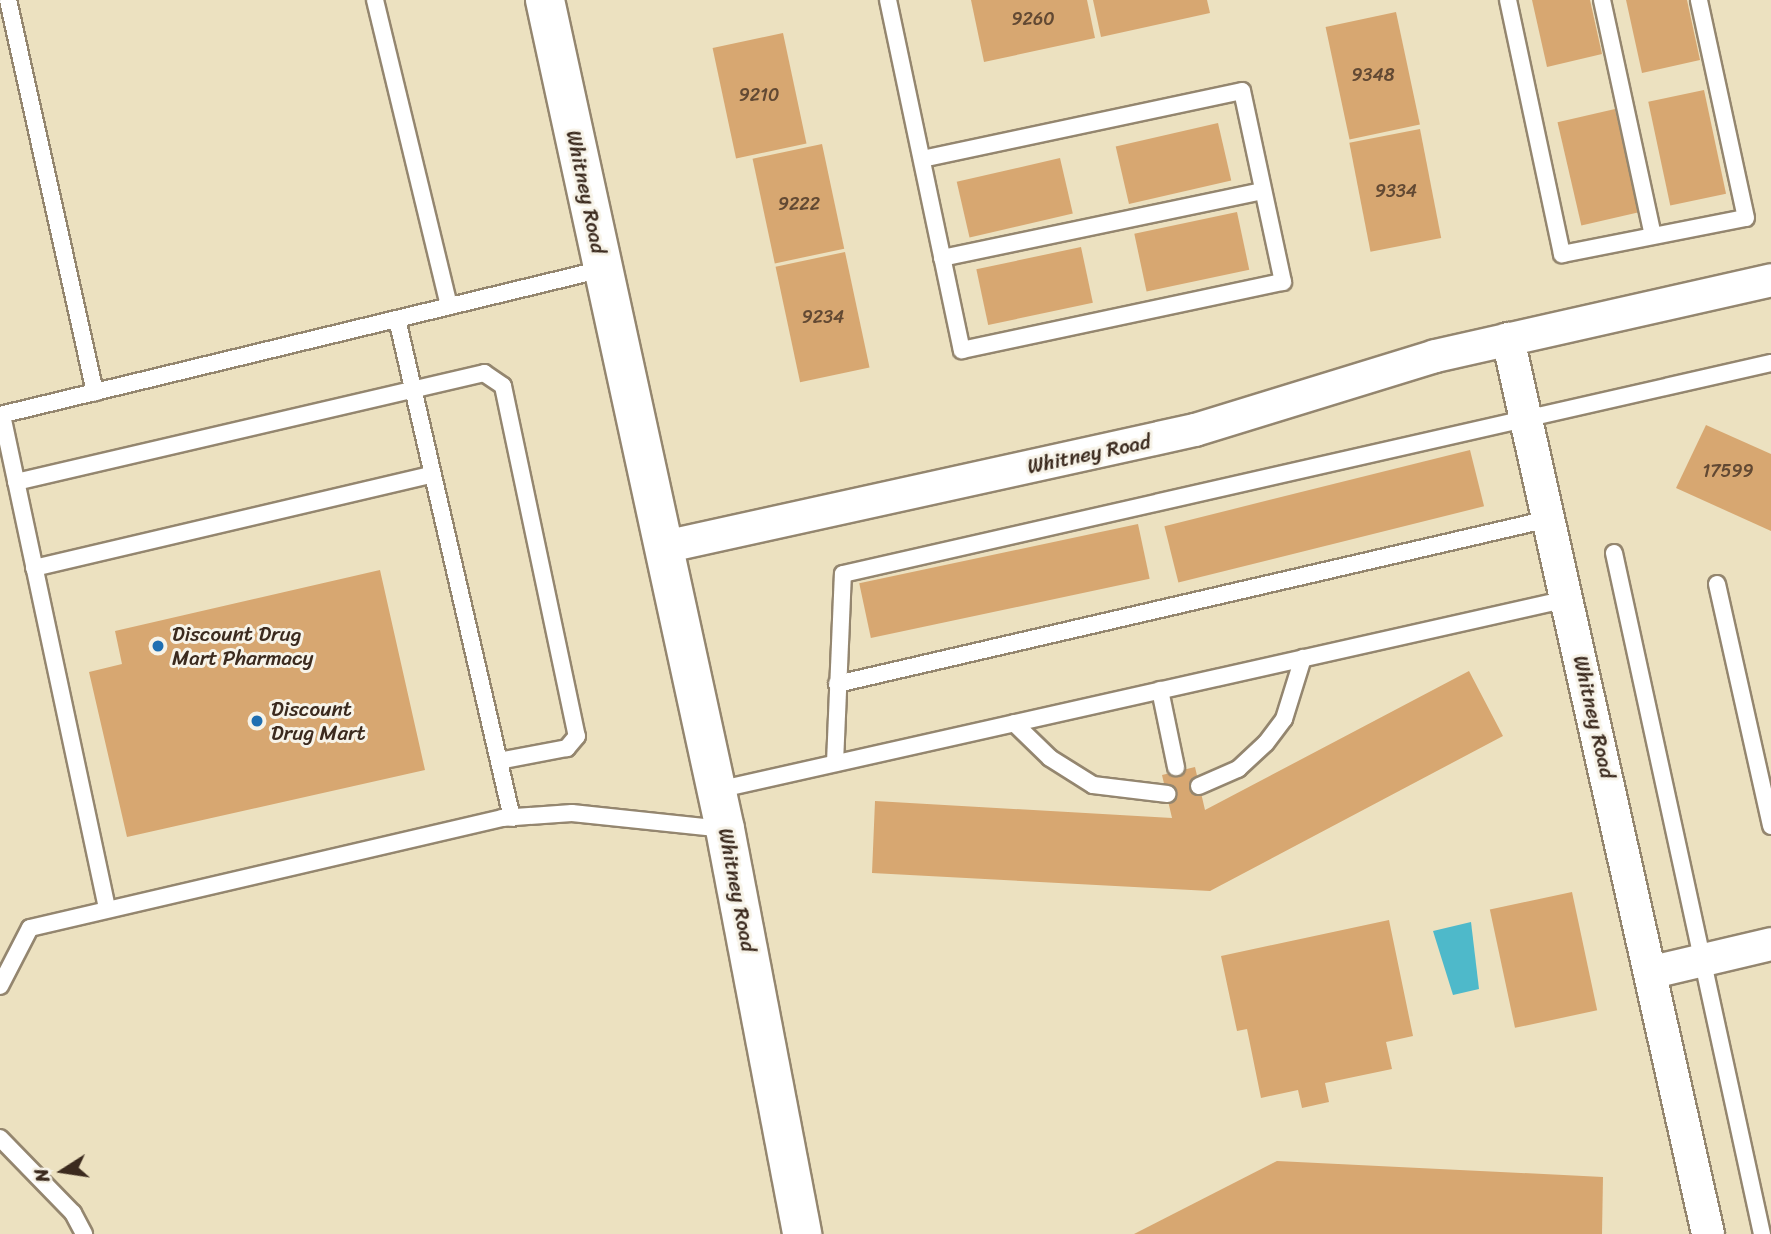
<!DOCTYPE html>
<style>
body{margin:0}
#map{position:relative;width:1771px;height:1234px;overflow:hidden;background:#ece1c0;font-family:Sriracha,sans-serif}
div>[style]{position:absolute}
.water>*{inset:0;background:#4eb9ca}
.building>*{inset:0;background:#d7a771;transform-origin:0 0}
.roads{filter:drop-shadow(2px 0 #94866f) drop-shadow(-2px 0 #94866f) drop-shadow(0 2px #94866f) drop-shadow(0 -2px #94866f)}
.service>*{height:16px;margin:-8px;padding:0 8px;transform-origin:8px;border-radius:8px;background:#fff}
.minor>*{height:32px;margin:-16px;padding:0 16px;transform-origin:16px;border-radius:16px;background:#fff}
.tertiary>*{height:38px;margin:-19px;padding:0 19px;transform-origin:19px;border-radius:19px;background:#fff}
.dots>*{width:19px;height:19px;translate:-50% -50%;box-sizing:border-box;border:4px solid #f7f3e8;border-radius:50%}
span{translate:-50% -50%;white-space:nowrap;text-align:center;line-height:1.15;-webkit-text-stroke:6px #f7f3e8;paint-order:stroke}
.number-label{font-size:18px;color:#624933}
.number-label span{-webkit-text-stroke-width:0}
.street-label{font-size:21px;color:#3b2a1e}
.poi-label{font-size:21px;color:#3b2a1e}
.left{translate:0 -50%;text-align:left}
.north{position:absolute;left:28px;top:1136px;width:70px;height:70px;-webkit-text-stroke:5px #f7f3e8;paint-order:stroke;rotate:258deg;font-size:19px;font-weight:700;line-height:28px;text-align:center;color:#3b2a1e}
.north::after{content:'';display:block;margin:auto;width:24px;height:32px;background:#3b2a1e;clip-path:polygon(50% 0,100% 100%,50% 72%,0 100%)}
</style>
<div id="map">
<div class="water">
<i style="clip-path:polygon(1471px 922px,1479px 989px,1453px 995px,1433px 931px)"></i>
</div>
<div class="building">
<i style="clip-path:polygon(971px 0,1087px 0,1095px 38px,984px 62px)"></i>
<i style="clip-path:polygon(1093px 0,1207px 0,1210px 13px,1101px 37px)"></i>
<i style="clip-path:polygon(1532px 0,1590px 0,1602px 54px,1547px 67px)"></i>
<i style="clip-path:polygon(1626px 0,1687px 0,1700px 60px,1642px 73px)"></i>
<i style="left:1396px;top:12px;width:115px;height:72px;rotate:78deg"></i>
<i style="left:783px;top:33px;width:113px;height:72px;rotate:78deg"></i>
<i style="left:1704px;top:90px;width:106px;height:57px;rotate:78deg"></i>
<i style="left:1615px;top:109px;width:106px;height:59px;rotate:77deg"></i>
<i style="left:1218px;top:123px;width:59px;height:105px;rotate:77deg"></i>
<i style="left:1420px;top:129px;width:111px;height:72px;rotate:79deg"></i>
<i style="left:822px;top:144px;width:107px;height:71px;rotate:78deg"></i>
<i style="left:1060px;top:158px;width:57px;height:106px;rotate:77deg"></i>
<i style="left:1237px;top:212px;width:59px;height:105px;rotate:78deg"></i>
<i style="left:1081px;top:247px;width:57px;height:107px;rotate:78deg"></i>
<i style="left:845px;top:252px;width:118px;height:71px;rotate:78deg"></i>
<i style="clip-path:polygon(1706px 425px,1771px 454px,1771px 531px,1676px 488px)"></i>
<i style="left:1470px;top:450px;width:58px;height:315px;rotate:76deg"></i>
<i style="left:1138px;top:524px;width:56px;height:285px;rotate:78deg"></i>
<i style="clip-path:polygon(380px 570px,425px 770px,127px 837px,89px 672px,122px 664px,115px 631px)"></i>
<i style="clip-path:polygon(1469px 671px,1503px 736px,1210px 891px,872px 873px,875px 801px,1172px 818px,1162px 775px,1195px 767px,1205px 810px)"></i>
<i style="left:1572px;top:892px;width:121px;height:84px;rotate:78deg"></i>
<i style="clip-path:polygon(1389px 920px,1413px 1036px,1386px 1042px,1392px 1069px,1325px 1083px,1329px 1102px,1302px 1108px,1298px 1090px,1261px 1098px,1247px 1029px,1237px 1031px,1221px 956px)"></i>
<i style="clip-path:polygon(1277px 1161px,1603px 1177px,1602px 1234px,1134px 1234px)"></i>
</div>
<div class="roads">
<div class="service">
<i style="left:8px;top:0;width:402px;rotate:77.5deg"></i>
<i style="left:375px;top:0;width:315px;rotate:76.4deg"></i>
<i style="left:888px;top:0;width:358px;rotate:78.1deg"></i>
<i style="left:962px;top:350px;width:328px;rotate:-12deg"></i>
<i style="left:1283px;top:282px;width:195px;rotate:-102.1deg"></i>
<i style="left:1242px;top:91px;width:327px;rotate:168deg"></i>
<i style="left:1508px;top:0;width:260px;rotate:78deg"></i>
<i style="left:1562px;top:254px;width:187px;rotate:-11.1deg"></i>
<i style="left:1746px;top:218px;width:223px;rotate:-102.2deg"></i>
<i style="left:1602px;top:0;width:241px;rotate:77.8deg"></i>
<i style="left:942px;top:258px;width:328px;rotate:-11.8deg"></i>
<i style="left:397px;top:319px;width:512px;rotate:77.02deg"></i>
<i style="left:0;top:415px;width:620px;rotate:-13.61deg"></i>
<i style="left:2px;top:415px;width:504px;rotate:77.98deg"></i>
<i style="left:16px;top:482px;width:481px;rotate:-13.1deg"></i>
<i style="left:484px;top:373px;width:23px;rotate:34deg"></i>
<i style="left:503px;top:386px;width:358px;rotate:78.1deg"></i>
<i style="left:577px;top:736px;width:16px;rotate:130deg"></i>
<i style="left:567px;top:748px;width:69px;rotate:169.2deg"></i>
<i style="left:1614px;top:553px;width:697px;rotate:77.74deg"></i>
<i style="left:34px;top:568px;width:408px;rotate:-13.2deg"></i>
<i style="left:1717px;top:584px;width:248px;rotate:77.4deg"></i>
<i style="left:837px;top:684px;width:731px;rotate:-13.05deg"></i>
<i style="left:1160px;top:690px;width:79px;rotate:78.3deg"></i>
<i style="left:1014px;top:723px;width:50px;rotate:44.2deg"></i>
<i style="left:1050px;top:758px;width:51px;rotate:32.1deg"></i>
<i style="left:1093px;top:785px;width:75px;rotate:6.9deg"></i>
<i style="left:835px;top:763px;width:189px;rotate:-87.6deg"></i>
<i style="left:843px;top:574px;width:952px;rotate:-12.81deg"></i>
<i style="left:1199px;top:786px;width:43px;rotate:-23.6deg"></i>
<i style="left:1238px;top:769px;width:38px;rotate:-43deg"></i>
<i style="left:1266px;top:743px;width:30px;rotate:-53deg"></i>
<i style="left:1284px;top:719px;width:64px;rotate:-72.7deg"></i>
<i style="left:717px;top:790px;width:871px;rotate:-12.66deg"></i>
<i style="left:0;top:986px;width:65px;rotate:-62.7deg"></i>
<i style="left:30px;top:928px;width:485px;rotate:-13.1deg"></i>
<i style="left:502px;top:818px;width:70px;rotate:-4.1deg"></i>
<i style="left:572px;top:813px;width:154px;rotate:6deg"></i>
<i style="left:0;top:1138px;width:105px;rotate:45.8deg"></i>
<i style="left:73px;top:1213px;width:24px;rotate:62deg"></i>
</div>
<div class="minor">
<i style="left:1508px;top:339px;width:917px;rotate:77.4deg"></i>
<i style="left:664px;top:547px;width:544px;rotate:-12.43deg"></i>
<i style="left:1195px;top:430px;width:251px;rotate:-17.1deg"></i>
<i style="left:1435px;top:356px;width:344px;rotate:-12.7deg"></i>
<i style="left:1653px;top:972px;width:121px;rotate:-13.3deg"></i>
</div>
<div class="tertiary">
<i style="left:545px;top:0;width:848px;rotate:77.75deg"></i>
<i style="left:725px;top:829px;width:412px;rotate:79.2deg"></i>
</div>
</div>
<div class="dots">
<i style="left:158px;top:646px;background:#1f6fb2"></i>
<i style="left:257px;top:721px;background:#1f6fb2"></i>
</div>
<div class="number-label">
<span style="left:1033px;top:19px">9260</span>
<span style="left:1373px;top:75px">9348</span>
<span style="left:759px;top:95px">9210</span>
<span style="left:1396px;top:191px">9334</span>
<span style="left:799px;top:204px">9222</span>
<span style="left:823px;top:317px">9234</span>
<span style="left:1728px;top:471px">17599</span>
</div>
<div class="street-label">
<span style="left:586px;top:192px;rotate:78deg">Whitney Road</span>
<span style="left:1089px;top:454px;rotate:-12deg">Whitney Road</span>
<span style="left:1594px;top:717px;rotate:77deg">Whitney Road</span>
<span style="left:737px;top:890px;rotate:79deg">Whitney Road</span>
</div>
<div class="poi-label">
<span class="left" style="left:172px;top:646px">Discount Drug<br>Mart Pharmacy</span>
<span class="left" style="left:271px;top:721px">Discount<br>Drug Mart</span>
</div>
<div class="north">N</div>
</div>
